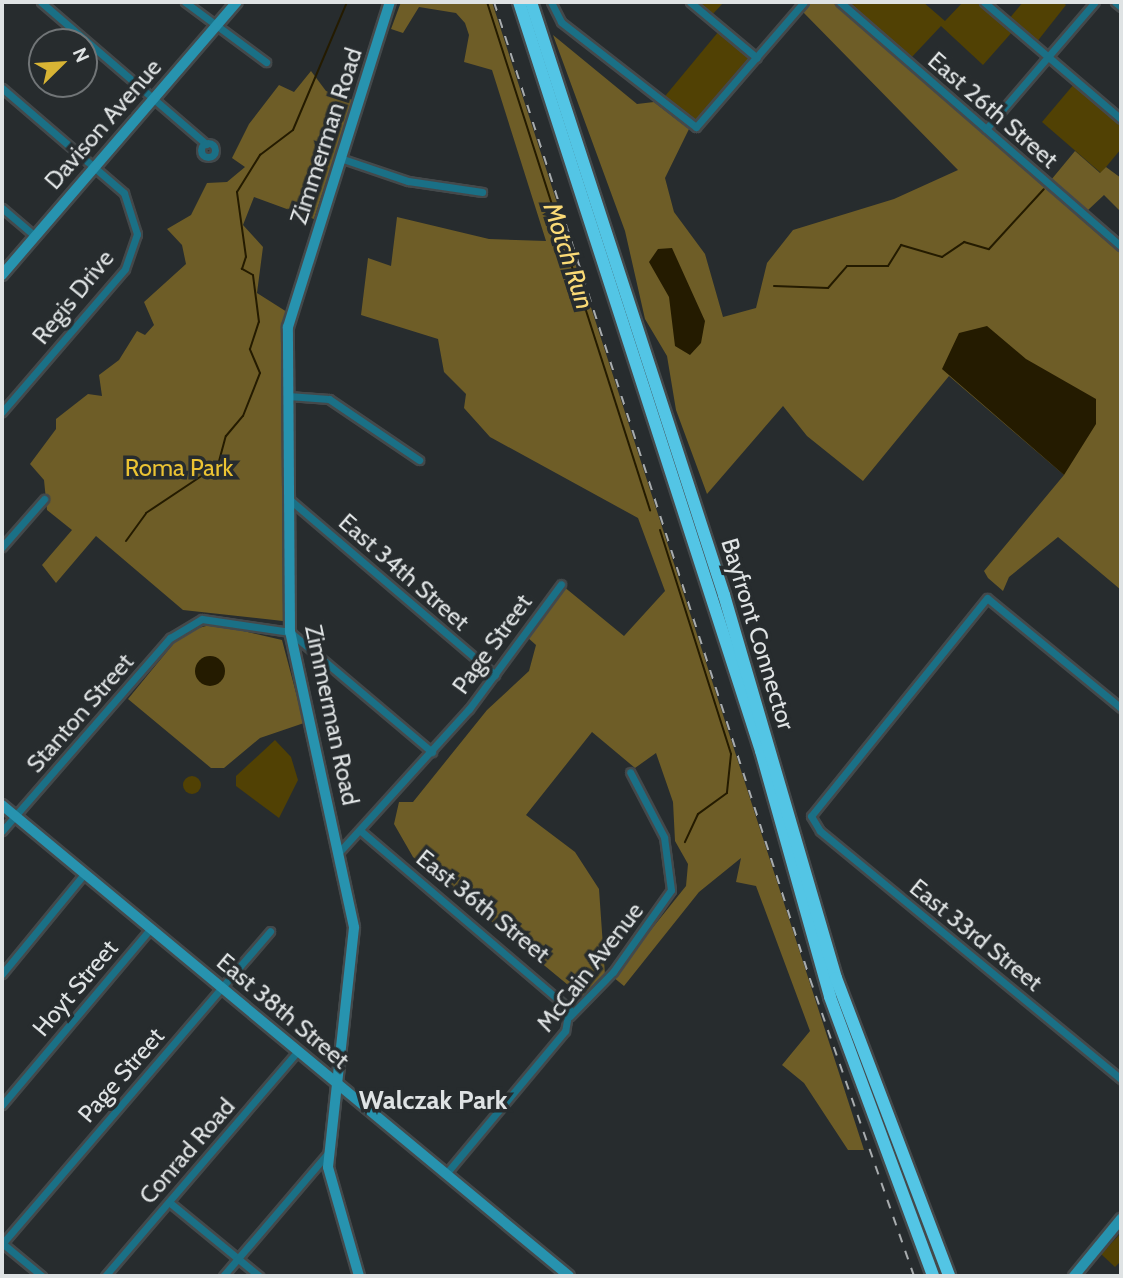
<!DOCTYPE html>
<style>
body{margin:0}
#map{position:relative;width:1123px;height:1278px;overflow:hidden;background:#272c2e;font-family:Cabin,sans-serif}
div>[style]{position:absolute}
.green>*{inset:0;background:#514104}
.round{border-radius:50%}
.forest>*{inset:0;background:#6e5d27}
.water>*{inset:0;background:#241b00}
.stream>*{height:2px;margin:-1px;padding:0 1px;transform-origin:1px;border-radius:1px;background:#241b00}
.roads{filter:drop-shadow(2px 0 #44494b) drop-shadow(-2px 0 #44494b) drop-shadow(0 2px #44494b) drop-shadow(0 -2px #44494b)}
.street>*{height:7px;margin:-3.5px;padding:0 3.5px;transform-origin:3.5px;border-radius:3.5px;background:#1a7086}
.street>.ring{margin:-3.5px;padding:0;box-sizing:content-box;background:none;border:7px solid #1a7086;border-radius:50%}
.secondary>*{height:10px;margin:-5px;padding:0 5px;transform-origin:5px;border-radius:5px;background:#2793af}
.highway>*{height:12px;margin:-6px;padding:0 6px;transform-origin:6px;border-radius:6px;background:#53c5e5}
.rail>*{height:2px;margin-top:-1px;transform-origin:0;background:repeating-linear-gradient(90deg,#a8acae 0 9px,transparent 0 18px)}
span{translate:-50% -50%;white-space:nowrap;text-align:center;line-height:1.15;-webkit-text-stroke:7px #272c2e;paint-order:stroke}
.street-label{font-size:24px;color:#dfe3e4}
.park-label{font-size:24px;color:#ebc333}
.water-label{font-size:26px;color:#fada76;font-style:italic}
.neighbourhood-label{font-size:26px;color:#dfe3e4;font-weight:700}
.frame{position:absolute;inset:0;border:4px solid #dfe3e4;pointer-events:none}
.north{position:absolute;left:28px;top:28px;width:70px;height:70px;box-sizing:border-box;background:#272c2e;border:2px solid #717577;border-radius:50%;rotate:66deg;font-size:19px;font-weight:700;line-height:28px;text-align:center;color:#dfe3e4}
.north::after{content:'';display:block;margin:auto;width:24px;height:32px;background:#d8b434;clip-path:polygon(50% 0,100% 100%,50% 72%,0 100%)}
</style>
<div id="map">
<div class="green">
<i style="clip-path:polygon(694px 2px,724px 2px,711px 16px)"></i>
<i style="clip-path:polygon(845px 2px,923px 2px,945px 21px,963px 2px,979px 2px,1013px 31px,983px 65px,941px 26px,910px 59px)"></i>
<i style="clip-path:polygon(1023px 2px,1062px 2px,1066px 5px,1036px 43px,1009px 19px)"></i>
<i style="clip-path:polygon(719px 31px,751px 60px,694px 123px,661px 101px)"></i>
<i style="clip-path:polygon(1074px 84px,1121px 125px,1121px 149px,1101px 173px,1042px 122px)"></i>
<i style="clip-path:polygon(275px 740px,291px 757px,298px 780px,279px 818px,236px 786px,236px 776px)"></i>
<i class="round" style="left:183px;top:776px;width:18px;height:18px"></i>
<i style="clip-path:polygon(1121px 1233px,1121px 1261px,1115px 1267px,1101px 1254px)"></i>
</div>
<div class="forest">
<i style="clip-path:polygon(401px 2px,492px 2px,864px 1150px,848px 1150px,804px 1083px,782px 1065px,810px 1031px,756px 886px,736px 882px,741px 858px,699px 892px,624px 986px,613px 977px,686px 886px,688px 864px,675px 841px,673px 802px,656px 753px,635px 768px,592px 732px,526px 815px,575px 852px,599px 889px,605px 975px,585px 999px,413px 857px,394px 824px,399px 802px,413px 802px,487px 710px,529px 671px,536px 645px,527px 637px,563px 586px,624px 636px,665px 591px,638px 518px,490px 437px,464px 408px,466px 394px,444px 372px,438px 339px,361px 315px,368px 258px,391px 266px,397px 217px,489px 239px,546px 241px,492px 70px,464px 62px,469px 35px,465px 23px,456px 13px,419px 7px,403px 33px,391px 29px)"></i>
<i style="clip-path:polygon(810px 2px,832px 2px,1121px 254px,1121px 590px,1058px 537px,1009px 577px,1003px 591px,988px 578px,984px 571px,1064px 475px,949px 376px,863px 481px,807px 436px,783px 406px,707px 494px,676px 410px,667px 356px,645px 319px,625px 231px,553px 35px,637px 104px,654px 102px,689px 129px,665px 178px,674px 212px,705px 254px,723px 317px,756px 308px,767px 263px,793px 230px,894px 199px,958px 170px,802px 11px)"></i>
<i style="clip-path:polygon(311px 71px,326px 91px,353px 100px,314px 219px,254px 197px,243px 225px,263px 247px,257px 293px,287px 312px,283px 621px,183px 610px,96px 536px,56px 583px,42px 565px,72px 530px,47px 510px,44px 480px,30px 464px,56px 429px,56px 419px,88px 394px,102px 396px,99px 375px,119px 360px,137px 331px,145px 335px,154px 325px,144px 302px,186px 264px,182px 245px,167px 229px,191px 215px,207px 183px,227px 182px,245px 167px,232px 158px,249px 124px,279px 85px,294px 92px)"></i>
<i style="clip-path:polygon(1075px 151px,1100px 173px,1106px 167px,1121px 178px,1121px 212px,1104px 195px,1087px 211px,1051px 180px)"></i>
<i style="clip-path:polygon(214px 624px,282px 640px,304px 723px,260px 738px,224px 768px,211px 768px,128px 699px,183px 632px)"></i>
</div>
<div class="water">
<i style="clip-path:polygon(672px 248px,705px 321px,701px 343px,690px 355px,675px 346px,669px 297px,649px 262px,658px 249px)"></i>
<i style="clip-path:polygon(987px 326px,1026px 359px,1096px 399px,1096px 424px,1064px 475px,942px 369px,959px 333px)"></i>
<i class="round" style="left:195px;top:656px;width:30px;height:30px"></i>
</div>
<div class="stream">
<i style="left:487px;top:2px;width:534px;rotate:72.21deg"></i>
<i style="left:774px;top:286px;width:54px;rotate:2.1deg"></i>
<i style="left:828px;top:288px;width:29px;rotate:-49deg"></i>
<i style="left:847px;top:266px;width:41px"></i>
<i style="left:888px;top:266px;width:25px;rotate:-58deg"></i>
<i style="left:901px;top:245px;width:43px;rotate:16.3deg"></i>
<i style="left:942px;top:257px;width:27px;rotate:-34deg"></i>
<i style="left:964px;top:242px;width:26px;rotate:16deg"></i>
<i style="left:989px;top:249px;width:81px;rotate:-47.5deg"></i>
<i style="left:660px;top:530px;width:235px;rotate:72.4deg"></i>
<i style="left:731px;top:754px;width:39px;rotate:96deg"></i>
<i style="left:727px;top:793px;width:36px;rotate:144deg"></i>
<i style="left:698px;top:814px;width:31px;rotate:115deg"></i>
<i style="left:126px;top:541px;width:34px;rotate:-54deg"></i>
<i style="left:146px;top:513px;width:87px;rotate:-33.7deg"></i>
<i style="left:218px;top:465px;width:30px;rotate:-75deg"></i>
<i style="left:226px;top:436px;width:26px;rotate:-50deg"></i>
<i style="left:243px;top:416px;width:46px;rotate:-68.4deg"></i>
<i style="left:260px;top:373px;width:26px;rotate:-113deg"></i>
<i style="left:250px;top:349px;width:28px;rotate:-72deg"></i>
<i style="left:259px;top:322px;width:47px;rotate:-97.3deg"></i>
<i style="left:253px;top:275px;width:13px;rotate:-151deg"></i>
<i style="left:242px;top:269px;width:13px;rotate:-72deg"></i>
<i style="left:246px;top:257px;width:66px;rotate:-97.9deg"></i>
<i style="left:237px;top:192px;width:44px;rotate:-58.1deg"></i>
<i style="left:260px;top:155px;width:41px;rotate:-37.1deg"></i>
<i style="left:293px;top:130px;width:139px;rotate:-67.1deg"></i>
</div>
<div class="roads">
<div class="street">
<i style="left:41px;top:2px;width:218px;rotate:40.7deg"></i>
<i style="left:185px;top:2px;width:101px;rotate:36.5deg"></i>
<i style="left:551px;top:2px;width:22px;rotate:63deg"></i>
<i style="left:561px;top:22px;width:171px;rotate:37.9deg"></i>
<i style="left:696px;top:127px;width:165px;rotate:-49.2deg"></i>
<i style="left:690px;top:2px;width:87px;rotate:39.9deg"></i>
<i style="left:840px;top:2px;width:372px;rotate:41deg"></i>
<i style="left:984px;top:2px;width:180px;rotate:40.5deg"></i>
<i style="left:1115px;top:2px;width:8px;rotate:40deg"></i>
<i style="left:2px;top:88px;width:161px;rotate:40.7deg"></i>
<i style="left:124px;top:193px;width:43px;rotate:72.4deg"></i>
<i style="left:137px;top:234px;width:37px;rotate:109deg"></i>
<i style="left:125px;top:269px;width:189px;rotate:130.7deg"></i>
<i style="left:986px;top:129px;width:167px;rotate:-49.4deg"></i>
<i class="ring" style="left:201px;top:143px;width:7px;height:7px"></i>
<i style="left:340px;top:158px;width:72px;rotate:18.7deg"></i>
<i style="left:408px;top:181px;width:75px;rotate:8.5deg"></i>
<i style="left:2px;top:208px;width:43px;rotate:40.3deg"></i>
<i style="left:288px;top:396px;width:41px;rotate:4.2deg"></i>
<i style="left:329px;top:399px;width:109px;rotate:34.1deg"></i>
<i style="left:289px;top:499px;width:271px;rotate:40.5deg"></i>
<i style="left:2px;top:547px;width:64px;rotate:-48.8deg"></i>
<i style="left:1121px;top:708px;width:173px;rotate:-140.6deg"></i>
<i style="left:987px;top:598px;width:280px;rotate:128.9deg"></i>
<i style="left:811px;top:816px;width:17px;rotate:59deg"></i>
<i style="left:820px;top:831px;width:390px;rotate:39.5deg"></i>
<i style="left:2px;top:831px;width:256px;rotate:-49deg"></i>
<i style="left:170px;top:638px;width:37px;rotate:-31deg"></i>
<i style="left:202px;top:619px;width:89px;rotate:8.4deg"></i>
<i style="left:290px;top:632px;width:186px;rotate:40.2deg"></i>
<i style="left:362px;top:832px;width:272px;rotate:40.5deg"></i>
<i style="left:569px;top:1009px;width:22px;rotate:100deg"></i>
<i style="left:565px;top:1031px;width:187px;rotate:129.8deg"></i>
<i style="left:341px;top:850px;width:190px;rotate:-47.8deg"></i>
<i style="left:469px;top:709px;width:155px;rotate:-53.6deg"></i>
<i style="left:2px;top:974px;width:129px;rotate:-50.6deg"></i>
<i style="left:570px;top:1016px;width:62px;rotate:-45.7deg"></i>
<i style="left:613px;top:972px;width:100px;rotate:-54.7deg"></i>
<i style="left:671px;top:890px;width:53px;rotate:-97.5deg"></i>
<i style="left:664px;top:837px;width:73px;rotate:-117.6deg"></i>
<i style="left:2px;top:1105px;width:231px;rotate:-49.9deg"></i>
<i style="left:169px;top:1202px;width:117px;rotate:39.4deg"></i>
<i style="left:2px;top:1243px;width:52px;rotate:39.5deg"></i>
<i style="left:2px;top:1244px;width:412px;rotate:-49.4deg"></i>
<i style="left:105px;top:1276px;width:296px;rotate:-49.4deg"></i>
<i style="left:223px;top:1276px;width:162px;rotate:-49.5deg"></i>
</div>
<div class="secondary">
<i style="left:2px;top:275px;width:360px;rotate:-49.3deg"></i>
<i style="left:2px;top:805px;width:737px;rotate:39.72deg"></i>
<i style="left:359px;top:1276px;width:113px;rotate:-105.9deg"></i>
<i style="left:328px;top:1167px;width:241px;rotate:-83.8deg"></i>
<i style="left:354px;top:927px;width:302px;rotate:-102.2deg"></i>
<i style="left:290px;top:632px;width:305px;rotate:-90.4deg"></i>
<i style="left:288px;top:327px;width:341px;rotate:-72.6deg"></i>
<i style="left:1074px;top:1276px;width:74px;rotate:-50.5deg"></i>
</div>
<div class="highway">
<i style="left:519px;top:2px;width:787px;rotate:72.09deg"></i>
<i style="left:761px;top:751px;width:255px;rotate:74.3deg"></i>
<i style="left:830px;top:997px;width:297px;rotate:69.7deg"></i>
<i style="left:531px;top:2px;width:624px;rotate:71.97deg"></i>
<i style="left:724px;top:595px;width:399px;rotate:73.7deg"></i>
<i style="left:836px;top:978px;width:319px;rotate:69.2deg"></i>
</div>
</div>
<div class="rail">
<i style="left:494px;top:2px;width:1027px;rotate:72.08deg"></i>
<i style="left:810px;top:979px;width:315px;rotate:70.7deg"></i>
</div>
<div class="street-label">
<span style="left:993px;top:110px;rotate:41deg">East 26th Street</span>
<span style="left:103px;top:124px;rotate:-49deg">Davison Avenue</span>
<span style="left:326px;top:136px;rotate:-72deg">Zimmerman Road</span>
<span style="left:73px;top:297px;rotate:-51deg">Regis Drive</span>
<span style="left:404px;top:572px;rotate:41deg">East 34th Street</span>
<span style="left:758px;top:634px;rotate:73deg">Bayfront Connector</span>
<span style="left:492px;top:644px;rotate:-54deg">Page Street</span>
<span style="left:80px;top:713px;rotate:-49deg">Stanton Street</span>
<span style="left:332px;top:715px;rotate:78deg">Zimmerman Road</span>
<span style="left:483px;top:906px;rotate:39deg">East 36th Street</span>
<span style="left:976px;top:935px;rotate:39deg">East 33rd Street</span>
<span style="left:590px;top:967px;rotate:-52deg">McCain Avenue</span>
<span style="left:75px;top:988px;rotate:-50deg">Hoyt Street</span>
<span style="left:283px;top:1011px;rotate:40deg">East 38th Street</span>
<span style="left:121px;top:1075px;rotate:-49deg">Page Street</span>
<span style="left:187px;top:1151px;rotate:-49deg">Conrad Road</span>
</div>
<div class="park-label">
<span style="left:179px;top:468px">Roma Park</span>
</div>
<div class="water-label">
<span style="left:568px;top:256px;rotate:72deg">Motch Run</span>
</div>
<div class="neighbourhood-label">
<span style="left:433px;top:1101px">Walczak Park</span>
</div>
<div class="frame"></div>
<div class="north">N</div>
</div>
